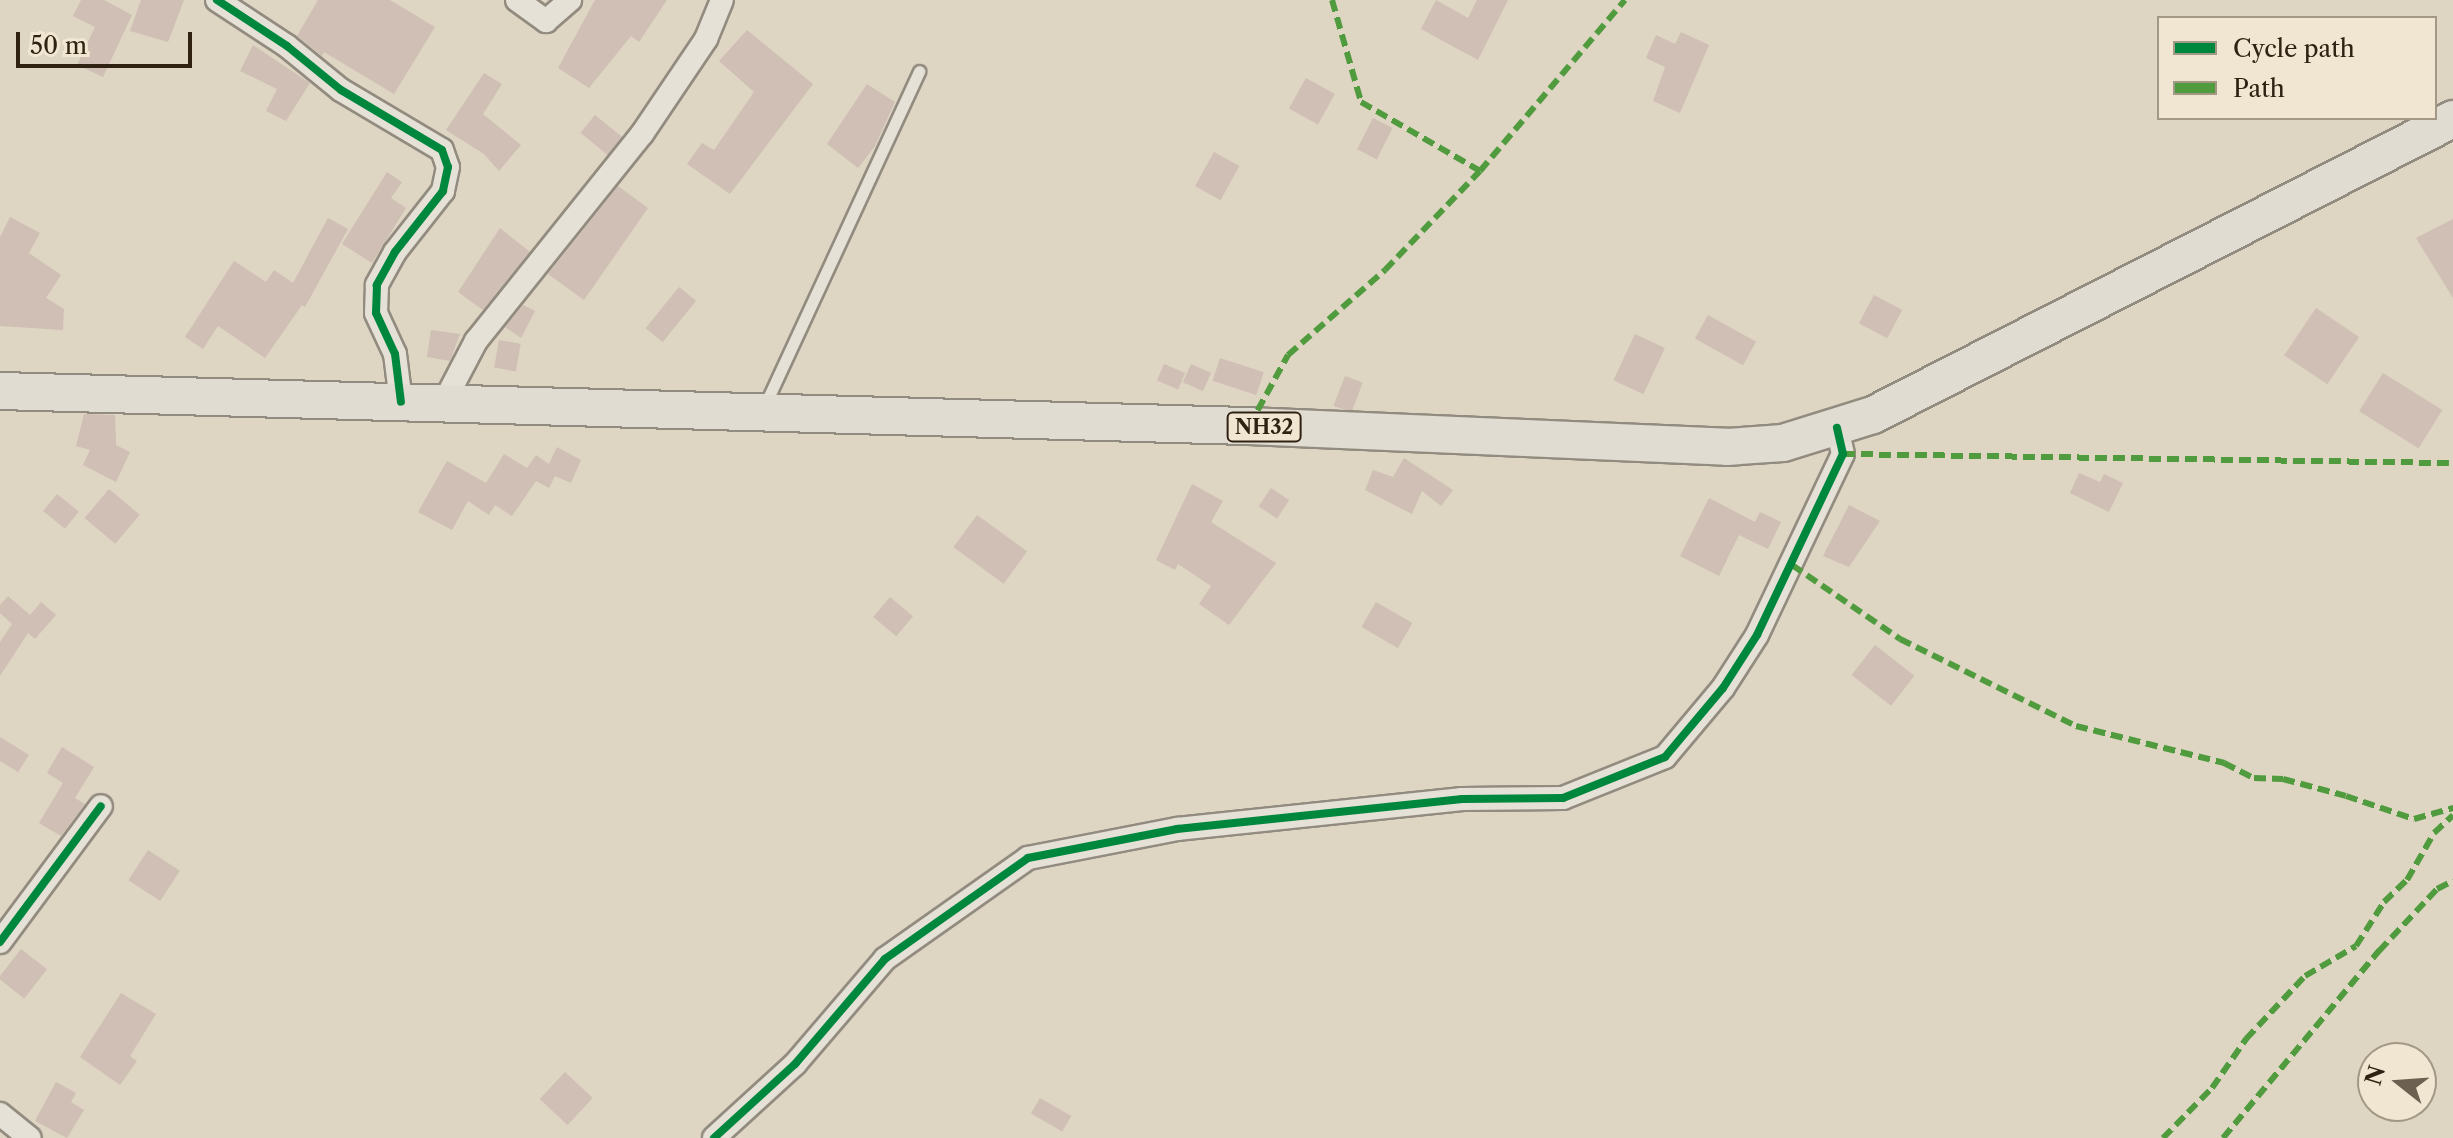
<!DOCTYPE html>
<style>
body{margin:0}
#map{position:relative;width:2453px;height:1138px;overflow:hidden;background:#ded5c3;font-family:"Libre Caslon Text",serif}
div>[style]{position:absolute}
.building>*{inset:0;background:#d0bfb4;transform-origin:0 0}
.roads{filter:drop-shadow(2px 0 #928b7f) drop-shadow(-2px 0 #928b7f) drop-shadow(0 2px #928b7f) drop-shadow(0 -2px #928b7f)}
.lane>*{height:11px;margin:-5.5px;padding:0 5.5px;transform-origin:5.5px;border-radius:5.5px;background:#e6e1d7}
.street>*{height:22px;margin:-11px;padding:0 11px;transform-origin:11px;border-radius:11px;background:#e6e1d7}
.primary>*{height:36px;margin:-18px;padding:0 18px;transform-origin:18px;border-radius:18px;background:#e1dcd1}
.quiet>*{height:6px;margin-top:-3px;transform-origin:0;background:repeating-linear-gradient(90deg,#509b3d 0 12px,transparent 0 18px)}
.cycleway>*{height:8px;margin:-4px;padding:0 4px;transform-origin:4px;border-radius:4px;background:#00873e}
span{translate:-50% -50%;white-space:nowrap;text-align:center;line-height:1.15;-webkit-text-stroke:8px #f1e6d1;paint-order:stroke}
.shield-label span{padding:2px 6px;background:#f1e6d1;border:2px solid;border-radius:6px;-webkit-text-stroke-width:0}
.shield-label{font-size:20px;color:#2f2213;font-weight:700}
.legend{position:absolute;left:2157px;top:16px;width:280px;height:104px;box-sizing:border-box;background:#f1e6d1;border:2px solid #a39885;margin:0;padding:10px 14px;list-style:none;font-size:24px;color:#2f2213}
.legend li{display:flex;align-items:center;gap:16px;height:40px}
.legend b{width:40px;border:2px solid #a39885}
.north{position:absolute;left:2357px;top:1042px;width:80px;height:80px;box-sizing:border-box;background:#f1e6d1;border:2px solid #a39885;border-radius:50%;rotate:287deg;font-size:22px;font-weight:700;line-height:32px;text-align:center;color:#2f2213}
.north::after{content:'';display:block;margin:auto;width:28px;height:36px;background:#6c6151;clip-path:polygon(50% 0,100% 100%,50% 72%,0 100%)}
.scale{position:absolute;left:16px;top:32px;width:176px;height:36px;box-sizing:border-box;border:4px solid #2f2213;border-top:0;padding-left:10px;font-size:24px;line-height:28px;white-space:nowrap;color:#2f2213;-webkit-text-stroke:6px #f1e6d1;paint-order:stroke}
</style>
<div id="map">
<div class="building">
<i style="clip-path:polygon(81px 0,104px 0,132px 15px,103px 77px,77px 65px,95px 27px,73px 16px)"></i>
<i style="clip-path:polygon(141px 0,184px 0,168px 42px,130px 31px)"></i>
<i style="clip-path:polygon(318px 0,390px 0,435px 27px,394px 94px,324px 52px,322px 56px,297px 36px)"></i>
<i style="clip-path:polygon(595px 0,667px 0,639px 42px,631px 36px,589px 88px,558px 68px)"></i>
<i style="clip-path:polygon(1436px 0,1468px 18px,1477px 0,1508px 0,1478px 60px,1421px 29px)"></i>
<i style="clip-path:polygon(747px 30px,813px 84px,730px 194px,687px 164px,702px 143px,714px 150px,754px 92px,719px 61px)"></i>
<i style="clip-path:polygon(1681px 32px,1709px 45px,1680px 113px,1653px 101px,1665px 67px,1646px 58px,1656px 35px,1675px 44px)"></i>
<i style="clip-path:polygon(253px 45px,310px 83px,286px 121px,266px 111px,277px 89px,240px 71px)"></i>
<i style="clip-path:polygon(484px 73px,502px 84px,483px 114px,521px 145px,499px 171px,484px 154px,446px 130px)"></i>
<i style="left:1306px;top:78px;width:33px;height:35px;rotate:29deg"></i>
<i style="clip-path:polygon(867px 84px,895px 102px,875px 146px,858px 168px,827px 144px)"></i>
<i style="left:595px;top:115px;width:35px;height:23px;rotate:39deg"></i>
<i style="left:1373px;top:118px;width:22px;height:35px;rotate:27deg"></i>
<i style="left:1214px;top:152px;width:29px;height:39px;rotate:29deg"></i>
<i style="clip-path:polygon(387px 172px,402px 182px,391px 198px,406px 208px,372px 263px,342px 244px)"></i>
<i style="clip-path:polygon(618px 186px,648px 208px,584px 300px,548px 274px)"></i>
<i style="clip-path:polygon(10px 217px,40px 233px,29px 253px,61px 275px,46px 298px,64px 309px,63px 330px,0 326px,0 237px)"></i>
<i style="clip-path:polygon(328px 218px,348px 229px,305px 307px,302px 305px,265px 358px,218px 326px,203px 349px,185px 337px,234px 261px,266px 282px,274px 270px,293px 283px)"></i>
<i style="clip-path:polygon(2453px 219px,2453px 298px,2416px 238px)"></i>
<i style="clip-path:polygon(500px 228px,530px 252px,483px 310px,458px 292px)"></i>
<i style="left:679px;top:287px;width:22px;height:53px;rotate:39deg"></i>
<i style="left:1874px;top:295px;width:32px;height:32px;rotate:28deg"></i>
<i style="clip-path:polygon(523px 305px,535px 311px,521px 338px,505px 327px)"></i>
<i style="left:2316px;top:308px;width:52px;height:57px;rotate:34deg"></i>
<i style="left:1708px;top:315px;width:55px;height:27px;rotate:29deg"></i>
<i style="clip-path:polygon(431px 330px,460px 334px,450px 361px,427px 357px)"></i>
<i style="left:1635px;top:334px;width:33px;height:51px;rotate:25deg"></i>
<i style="left:499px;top:340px;width:22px;height:28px;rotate:10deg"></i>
<i style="left:1220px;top:358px;width:46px;height:24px;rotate:18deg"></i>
<i style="left:1164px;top:364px;width:23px;height:18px;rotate:23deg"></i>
<i style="left:1191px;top:364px;width:22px;height:20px;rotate:24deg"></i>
<i style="left:2383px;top:373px;width:70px;height:45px;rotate:32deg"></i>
<i style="left:1345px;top:376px;width:19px;height:32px;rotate:21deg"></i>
<i style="clip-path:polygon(84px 414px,115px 415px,116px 445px,130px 452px,116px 482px,83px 465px,90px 450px,76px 446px)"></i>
<i style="clip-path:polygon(557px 447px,581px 460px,571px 483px,555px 476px,549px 488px,536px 481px,512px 516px,495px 505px,489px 515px,468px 501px,452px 530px,418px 512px,447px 461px,486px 483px,504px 454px,527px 468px,536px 455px,549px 464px)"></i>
<i style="clip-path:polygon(1404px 458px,1453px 490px,1441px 506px,1422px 491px,1412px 514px,1365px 490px,1373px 470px,1393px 477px)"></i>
<i style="clip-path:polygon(2079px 473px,2100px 482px,2104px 474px,2123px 483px,2109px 512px,2070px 493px)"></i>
<i style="clip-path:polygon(1192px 484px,1223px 501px,1211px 522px,1276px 563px,1229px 625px,1199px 604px,1211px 586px,1178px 564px,1175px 570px,1156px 560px)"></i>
<i style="left:1271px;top:488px;width:22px;height:22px;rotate:34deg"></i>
<i style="left:109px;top:489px;width:40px;height:38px;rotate:40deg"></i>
<i style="left:57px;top:494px;width:28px;height:22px;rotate:39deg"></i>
<i style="clip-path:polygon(1709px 498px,1755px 522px,1760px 512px,1781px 522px,1768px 549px,1739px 535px,1719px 576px,1680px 556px)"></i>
<i style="clip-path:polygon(1849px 505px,1880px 521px,1849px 567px,1823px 556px)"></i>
<i style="left:977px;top:515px;width:62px;height:40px;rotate:36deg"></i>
<i style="clip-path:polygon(8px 596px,30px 615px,41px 602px,56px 615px,35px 639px,28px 633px,0 676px,0 642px,12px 624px,0 613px,0 605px)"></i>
<i style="left:890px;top:597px;width:30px;height:26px;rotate:40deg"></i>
<i style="left:1376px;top:602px;width:42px;height:29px;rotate:30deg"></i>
<i style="left:1875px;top:645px;width:50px;height:38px;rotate:38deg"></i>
<i style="clip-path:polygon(0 737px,29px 755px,18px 772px,0 761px)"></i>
<i style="clip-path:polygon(62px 747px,94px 767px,75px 798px,85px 804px,61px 836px,39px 823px,63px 783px,47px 773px)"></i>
<i style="left:148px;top:850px;width:38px;height:36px;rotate:33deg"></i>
<i style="left:21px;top:949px;width:33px;height:37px;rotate:38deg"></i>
<i style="clip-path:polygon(121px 993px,156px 1014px,130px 1056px,137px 1061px,120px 1085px,80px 1057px)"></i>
<i style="left:565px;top:1072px;width:38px;height:37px;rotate:43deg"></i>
<i style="clip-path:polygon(56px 1082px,76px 1093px,71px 1102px,84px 1110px,67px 1138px,35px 1121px)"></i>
<i style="left:1040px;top:1098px;width:36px;height:18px;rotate:30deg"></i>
</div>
<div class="roads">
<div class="lane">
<i style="left:764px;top:407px;width:370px;rotate:-65.2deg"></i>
</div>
<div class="street">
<i style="left:217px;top:0;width:84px;rotate:33.3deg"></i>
<i style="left:287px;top:46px;width:70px;rotate:39.2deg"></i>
<i style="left:341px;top:90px;width:117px;rotate:30.7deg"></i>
<i style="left:442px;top:150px;width:18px;rotate:71deg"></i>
<i style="left:448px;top:167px;width:25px;rotate:102deg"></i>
<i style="left:443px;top:191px;width:78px;rotate:128.2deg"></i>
<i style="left:395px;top:252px;width:38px;rotate:119deg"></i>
<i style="left:377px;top:285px;width:28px;rotate:92deg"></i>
<i style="left:376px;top:313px;width:45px;rotate:65.1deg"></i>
<i style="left:395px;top:354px;width:48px;rotate:82.9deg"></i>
<i style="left:517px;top:0;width:36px;rotate:36deg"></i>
<i style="left:546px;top:21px;width:32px;rotate:-41deg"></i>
<i style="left:443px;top:404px;width:71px;rotate:-62.4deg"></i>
<i style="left:476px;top:341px;width:265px;rotate:-51.3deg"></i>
<i style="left:642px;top:134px;width:115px;rotate:-56deg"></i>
<i style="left:706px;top:39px;width:42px;rotate:-67.7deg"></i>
<i style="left:0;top:942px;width:169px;rotate:-53.4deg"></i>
<i style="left:0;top:1114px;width:38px;rotate:39deg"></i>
<i style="left:714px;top:1138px;width:110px;rotate:-42.4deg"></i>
<i style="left:795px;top:1064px;width:138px;rotate:-49.4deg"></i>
<i style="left:885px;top:959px;width:175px;rotate:-35.2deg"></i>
<i style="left:1028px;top:858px;width:152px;rotate:-11deg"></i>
<i style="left:1177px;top:829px;width:287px;rotate:-6deg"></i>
<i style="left:1462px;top:799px;width:101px;rotate:-0.6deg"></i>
<i style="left:1563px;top:798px;width:110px;rotate:-21.9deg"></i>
<i style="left:1665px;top:757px;width:90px;rotate:-50deg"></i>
<i style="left:1723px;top:688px;width:63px;rotate:-57.3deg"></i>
<i style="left:1757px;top:635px;width:200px;rotate:-64.6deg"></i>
<i style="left:1843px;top:454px;width:27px;rotate:-103deg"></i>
</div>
<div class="primary">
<i style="left:0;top:391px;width:1249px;rotate:1.61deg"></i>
<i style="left:1249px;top:426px;width:478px;rotate:2.5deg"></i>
<i style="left:1727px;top:447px;width:56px;rotate:-4.1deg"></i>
<i style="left:1783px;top:443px;width:94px;rotate:-17.3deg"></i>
<i style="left:1873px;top:415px;width:651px;rotate:-27.04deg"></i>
</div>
</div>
<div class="quiet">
<i style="left:1332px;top:0;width:106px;rotate:74.1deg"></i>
<i style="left:1361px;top:102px;width:138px;rotate:30.1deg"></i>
<i style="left:1249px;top:426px;width:81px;rotate:-61.2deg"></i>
<i style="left:1288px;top:355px;width:129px;rotate:-41.2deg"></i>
<i style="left:1385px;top:270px;width:137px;rotate:-46.2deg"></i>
<i style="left:1480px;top:171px;width:224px;rotate:-49.7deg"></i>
<i style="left:1843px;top:454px;width:610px;rotate:0.85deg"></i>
<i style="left:1792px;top:565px;width:131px;rotate:34.4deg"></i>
<i style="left:1900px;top:639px;width:196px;rotate:26.3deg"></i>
<i style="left:2076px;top:726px;width:153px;rotate:14deg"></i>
<i style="left:2224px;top:763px;width:34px;rotate:27deg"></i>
<i style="left:2254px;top:778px;width:29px;rotate:2deg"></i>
<i style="left:2283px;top:779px;width:65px;rotate:15.1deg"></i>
<i style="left:2346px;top:796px;width:72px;rotate:18.7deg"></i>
<i style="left:2414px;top:819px;width:41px;rotate:-15.8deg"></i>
<i style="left:2163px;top:1138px;width:70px;rotate:-45.6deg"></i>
<i style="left:2212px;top:1088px;width:60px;rotate:-55.2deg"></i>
<i style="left:2246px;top:1039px;width:86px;rotate:-46.9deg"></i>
<i style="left:2305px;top:976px;width:59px;rotate:-30.5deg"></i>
<i style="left:2356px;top:946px;width:52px;rotate:-57.5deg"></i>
<i style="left:2384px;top:902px;width:32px;rotate:-44deg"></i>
<i style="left:2407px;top:880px;width:54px;rotate:-60.1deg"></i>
<i style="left:2434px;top:833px;width:26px;rotate:-43deg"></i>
<i style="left:2223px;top:1138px;width:244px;rotate:-50.2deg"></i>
<i style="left:2379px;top:951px;width:85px;rotate:-46.9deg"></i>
<i style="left:2437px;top:889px;width:18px;rotate:-27deg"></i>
</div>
<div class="cycleway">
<i style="left:217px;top:0;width:84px;rotate:33.3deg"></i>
<i style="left:287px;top:46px;width:70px;rotate:39.2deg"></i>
<i style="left:341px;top:90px;width:117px;rotate:30.7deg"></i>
<i style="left:442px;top:150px;width:18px;rotate:71deg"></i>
<i style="left:448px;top:167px;width:25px;rotate:102deg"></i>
<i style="left:443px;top:191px;width:78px;rotate:128.2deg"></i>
<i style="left:395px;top:252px;width:38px;rotate:119deg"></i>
<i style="left:377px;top:285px;width:28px;rotate:92deg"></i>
<i style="left:376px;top:313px;width:45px;rotate:65.1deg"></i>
<i style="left:395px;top:354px;width:48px;rotate:82.9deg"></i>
<i style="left:0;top:942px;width:169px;rotate:-53.4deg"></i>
<i style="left:714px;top:1138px;width:110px;rotate:-42.4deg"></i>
<i style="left:795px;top:1064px;width:138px;rotate:-49.4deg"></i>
<i style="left:885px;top:959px;width:175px;rotate:-35.2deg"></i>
<i style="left:1028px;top:858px;width:152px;rotate:-11deg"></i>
<i style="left:1177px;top:829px;width:287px;rotate:-6deg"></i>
<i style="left:1462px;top:799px;width:101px;rotate:-0.6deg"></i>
<i style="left:1563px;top:798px;width:110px;rotate:-21.9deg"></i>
<i style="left:1665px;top:757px;width:90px;rotate:-50deg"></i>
<i style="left:1723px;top:688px;width:63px;rotate:-57.3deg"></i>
<i style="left:1757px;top:635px;width:200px;rotate:-64.6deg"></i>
<i style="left:1843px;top:454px;width:27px;rotate:-103deg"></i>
</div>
<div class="shield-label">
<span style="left:1264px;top:427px">NH32</span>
</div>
<ul class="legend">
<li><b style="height:10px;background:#00873e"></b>Cycle path</li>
<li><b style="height:10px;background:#509b3d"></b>Path</li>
</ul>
<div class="north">N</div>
<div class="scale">50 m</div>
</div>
